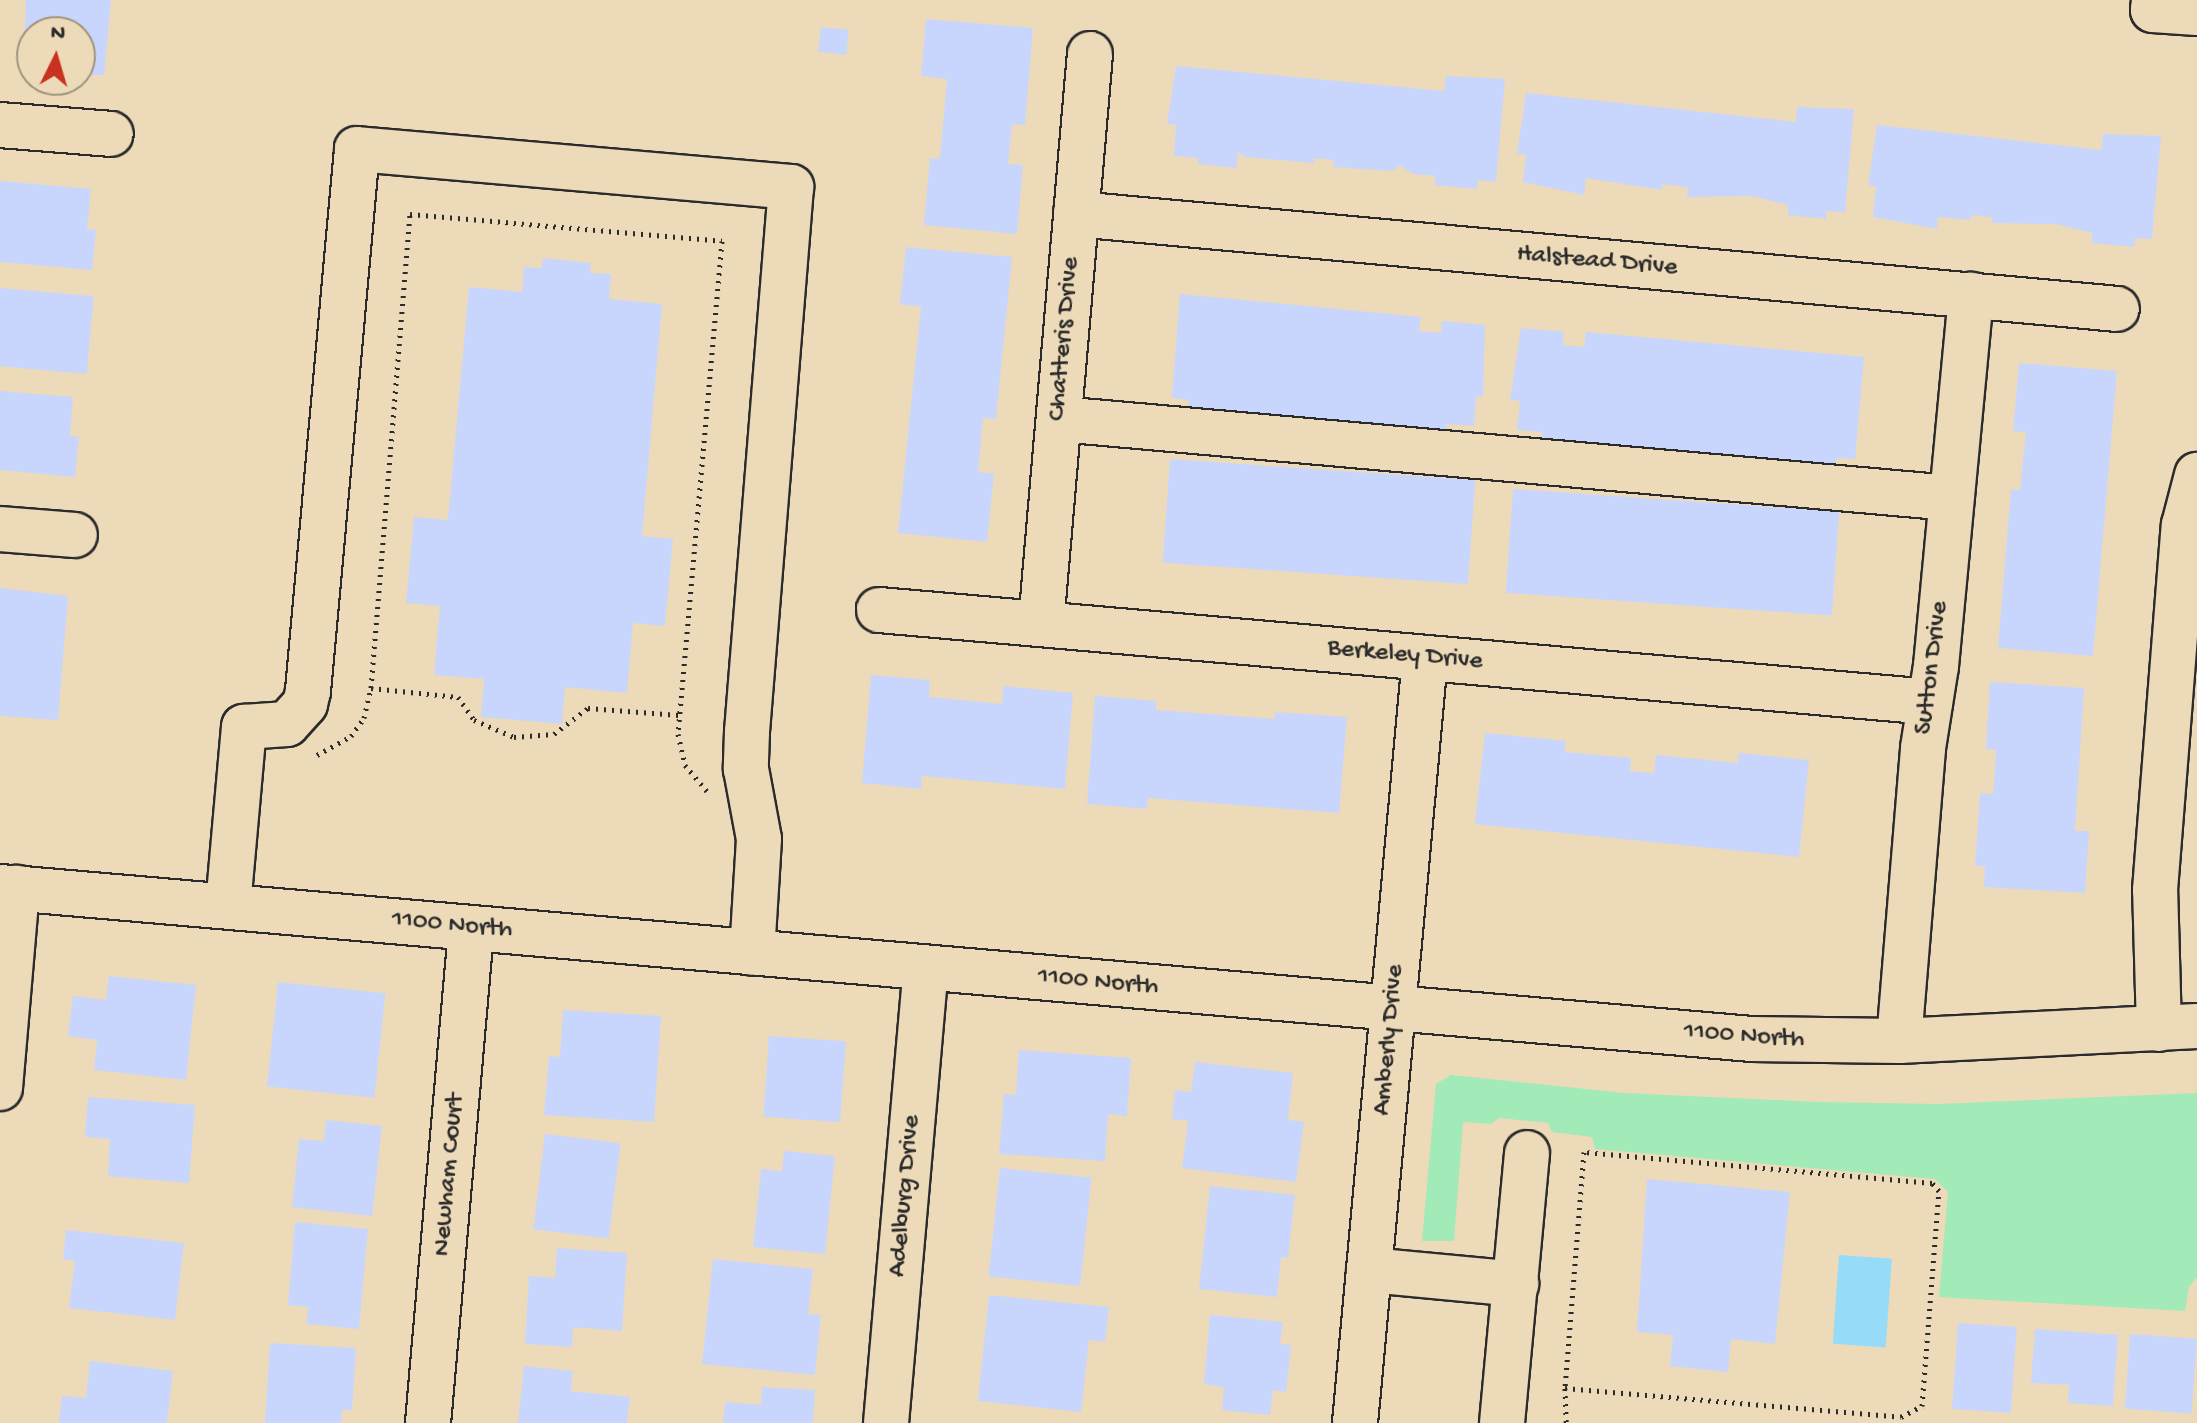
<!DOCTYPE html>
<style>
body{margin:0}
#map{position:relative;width:2197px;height:1423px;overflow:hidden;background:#eddab8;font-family:"Gochi Hand",sans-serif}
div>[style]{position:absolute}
.green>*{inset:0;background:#a2eab7}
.water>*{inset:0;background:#96dcf8;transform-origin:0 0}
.building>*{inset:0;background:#c8d6fd;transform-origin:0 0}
.path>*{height:5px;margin-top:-2.5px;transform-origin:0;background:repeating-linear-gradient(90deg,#2b2b2b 0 2px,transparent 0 8px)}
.roads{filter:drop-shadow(2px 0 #2b2b2b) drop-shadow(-2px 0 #2b2b2b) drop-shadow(0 2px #2b2b2b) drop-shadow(0 -2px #2b2b2b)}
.minor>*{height:44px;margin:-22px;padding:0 22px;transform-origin:22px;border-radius:22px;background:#eddab8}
span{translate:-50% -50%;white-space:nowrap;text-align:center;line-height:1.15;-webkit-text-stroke:6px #eddab8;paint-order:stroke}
.street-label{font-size:26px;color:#2b2b2b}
.north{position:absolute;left:16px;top:16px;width:80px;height:80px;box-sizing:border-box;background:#eddab8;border:2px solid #9f9480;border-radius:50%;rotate:5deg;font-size:22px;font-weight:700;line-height:32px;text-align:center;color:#2b2b2b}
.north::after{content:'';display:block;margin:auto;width:28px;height:36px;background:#c8321e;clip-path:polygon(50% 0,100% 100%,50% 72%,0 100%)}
</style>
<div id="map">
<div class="green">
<i style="clip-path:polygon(1451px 1075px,1624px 1093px,1819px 1102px,1938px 1104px,2197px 1093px,2197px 1277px,2189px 1287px,2185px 1311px,1939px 1297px,1948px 1192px,1935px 1179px,1595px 1149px,1592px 1137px,1552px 1132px,1548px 1123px,1499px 1118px,1491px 1124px,1463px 1122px,1454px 1241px,1422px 1241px,1436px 1084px)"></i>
</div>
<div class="water">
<i style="left:1839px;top:1255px;width:53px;height:89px;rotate:4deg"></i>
</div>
<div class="building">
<i style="clip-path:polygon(26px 0,111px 0,104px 75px,80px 75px,80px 32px,32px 32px,32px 71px,23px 70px)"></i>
<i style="clip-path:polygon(926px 19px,1033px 28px,1025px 125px,1012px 124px,1008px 164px,1023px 165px,1017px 234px,924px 225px,930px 158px,940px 159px,947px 79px,921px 76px)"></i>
<i style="left:821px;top:27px;width:28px;height:25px;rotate:6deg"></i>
<i style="clip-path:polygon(1176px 66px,1444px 91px,1446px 76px,1505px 79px,1496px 182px,1478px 180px,1477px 189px,1435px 185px,1435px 176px,1413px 174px,1399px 165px,1394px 171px,1361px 169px,1333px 167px,1334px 160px,1314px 158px,1314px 163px,1244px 157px,1238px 152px,1236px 168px,1198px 164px,1198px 158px,1174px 156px,1176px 125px,1167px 124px)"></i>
<i style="clip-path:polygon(1526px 93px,1796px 122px,1797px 107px,1854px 109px,1845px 212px,1826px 211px,1826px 219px,1788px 215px,1788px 205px,1752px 196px,1687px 197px,1688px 187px,1662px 184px,1662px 190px,1586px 178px,1584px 195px,1523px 182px,1526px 155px,1517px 154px)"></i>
<i style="clip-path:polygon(1877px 125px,2101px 150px,2103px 134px,2161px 136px,2152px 239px,2135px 238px,2134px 247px,2092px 243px,2092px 233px,2056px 224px,1992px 223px,1992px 217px,1971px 215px,1971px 220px,1938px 217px,1937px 229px,1873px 217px,1876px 186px,1868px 185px)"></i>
<i style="clip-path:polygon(0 181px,91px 189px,87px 229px,96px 230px,92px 270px,0 262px)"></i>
<i style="clip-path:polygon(906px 247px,1012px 257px,996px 419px,983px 418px,978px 472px,994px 474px,987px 542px,898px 533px,921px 307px,900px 304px)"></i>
<i style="clip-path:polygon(543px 258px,591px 263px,590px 273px,611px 274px,609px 299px,662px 304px,642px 536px,673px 539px,665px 626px,633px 623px,627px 693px,565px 687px,562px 724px,481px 717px,484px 679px,434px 675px,440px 606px,406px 603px,414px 517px,448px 520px,469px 287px,522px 292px,524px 267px,542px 268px)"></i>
<i style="left:0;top:288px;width:94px;height:78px;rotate:5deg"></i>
<i style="clip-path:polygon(1180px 294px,1421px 317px,1419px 331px,1441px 333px,1442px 321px,1485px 325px,1483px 397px,1476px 396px,1474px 426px,1446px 424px,1446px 430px,1188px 409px,1189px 400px,1172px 398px)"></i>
<i style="clip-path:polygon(1521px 328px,1564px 332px,1563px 345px,1584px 347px,1586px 332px,1864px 357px,1855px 459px,1837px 458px,1836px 465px,1542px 439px,1542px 432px,1517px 430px,1520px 401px,1510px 400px)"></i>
<i style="clip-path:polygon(2019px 363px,2117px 371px,2093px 656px,1998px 648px,2011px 489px,2020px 490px,2026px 432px,2013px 431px)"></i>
<i style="clip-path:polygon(0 391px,73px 397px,70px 436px,79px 437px,75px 477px,0 470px)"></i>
<i style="left:1170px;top:459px;width:306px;height:104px;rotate:4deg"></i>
<i style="left:1513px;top:489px;width:327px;height:104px;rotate:4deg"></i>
<i style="clip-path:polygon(0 588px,68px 596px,58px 720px,0 716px)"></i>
<i style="clip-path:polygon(871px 675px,930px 680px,929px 697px,1002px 704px,1003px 686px,1073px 693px,1065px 789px,922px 776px,921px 789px,862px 783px)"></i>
<i style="clip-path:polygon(1990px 682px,2084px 688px,2075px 831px,2089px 831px,2085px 893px,1984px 887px,1985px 866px,1975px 866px,1980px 793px,1993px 794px,1996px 750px,1986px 749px)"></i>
<i style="clip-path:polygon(1095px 696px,1156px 701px,1156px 710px,1275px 719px,1275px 712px,1347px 717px,1339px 813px,1148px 798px,1147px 809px,1087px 804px)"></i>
<i style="clip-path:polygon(1485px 733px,1566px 741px,1565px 752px,1631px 758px,1630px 771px,1654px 773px,1656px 755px,1738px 763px,1739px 753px,1809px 760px,1799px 857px,1475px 824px)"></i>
<i style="clip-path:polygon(109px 976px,196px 985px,186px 1080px,94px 1070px,97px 1040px,68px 1036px,73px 996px,106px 1000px)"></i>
<i style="left:278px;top:982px;width:108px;height:105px;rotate:6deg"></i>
<i style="clip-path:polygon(563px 1010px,661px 1016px,654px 1122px,544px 1115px,549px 1056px,560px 1057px)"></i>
<i style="left:769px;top:1036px;width:77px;height:81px;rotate:4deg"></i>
<i style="clip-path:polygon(1019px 1050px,1131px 1058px,1127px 1116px,1108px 1114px,1105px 1161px,999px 1154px,1004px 1094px,1016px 1095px)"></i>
<i style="clip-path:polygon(1195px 1062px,1293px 1073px,1288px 1120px,1304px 1122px,1296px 1182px,1182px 1168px,1188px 1121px,1172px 1119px,1175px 1090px,1191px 1092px)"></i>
<i style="clip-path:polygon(88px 1097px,195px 1105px,189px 1183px,108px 1176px,110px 1139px,85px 1137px)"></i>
<i style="clip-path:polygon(326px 1120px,382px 1126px,372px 1216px,292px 1207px,299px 1139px,324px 1141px)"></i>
<i style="left:545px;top:1134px;width:76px;height:96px;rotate:7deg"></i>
<i style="clip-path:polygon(784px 1151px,835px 1156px,825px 1254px,753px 1247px,761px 1169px,782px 1171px)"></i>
<i style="left:1000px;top:1168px;width:92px;height:109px;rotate:6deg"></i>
<i style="clip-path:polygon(1647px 1179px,1790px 1192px,1775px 1344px,1731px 1339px,1728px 1372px,1670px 1366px,1673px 1335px,1637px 1332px)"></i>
<i style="clip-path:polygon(1210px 1186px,1295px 1195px,1288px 1258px,1281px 1257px,1277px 1297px,1199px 1289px)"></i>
<i style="clip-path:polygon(295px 1222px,368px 1229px,359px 1329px,307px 1324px,308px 1307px,288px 1305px)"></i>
<i style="clip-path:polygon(66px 1230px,184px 1243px,175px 1320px,69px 1308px,75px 1261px,63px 1259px)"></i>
<i style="clip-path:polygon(557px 1248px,627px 1253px,622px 1331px,573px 1327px,572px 1347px,525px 1344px,529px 1276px,555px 1278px)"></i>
<i style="clip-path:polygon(713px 1259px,813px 1269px,808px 1314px,821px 1315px,815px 1375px,702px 1364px)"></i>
<i style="clip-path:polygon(989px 1295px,1109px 1307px,1105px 1342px,1089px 1340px,1081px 1412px,978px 1401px)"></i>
<i style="clip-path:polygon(1210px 1315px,1283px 1322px,1280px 1344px,1291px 1345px,1286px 1392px,1273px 1390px,1270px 1415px,1222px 1410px,1224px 1387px,1204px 1384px)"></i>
<i style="left:1958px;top:1323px;width:59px;height:86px;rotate:4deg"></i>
<i style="clip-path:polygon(2035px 1329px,2118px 1335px,2113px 1406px,2068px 1403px,2069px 1385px,2031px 1383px)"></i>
<i style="left:2130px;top:1334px;width:67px;height:75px;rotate:4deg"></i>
<i style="clip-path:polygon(270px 1343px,356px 1348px,352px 1410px,342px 1410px,341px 1423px,265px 1423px)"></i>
<i style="clip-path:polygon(90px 1361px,173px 1371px,167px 1423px,59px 1423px,62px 1396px,86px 1398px)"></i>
<i style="clip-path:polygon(524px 1366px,573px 1371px,571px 1391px,630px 1397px,627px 1423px,518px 1423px)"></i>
<i style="clip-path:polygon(762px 1387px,815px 1390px,813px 1423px,723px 1423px,725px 1402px,761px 1405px)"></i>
</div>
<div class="path">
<i style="left:371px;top:688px;width:87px;rotate:5.9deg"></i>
<i style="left:458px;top:697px;width:28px;rotate:55deg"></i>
<i style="left:474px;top:720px;width:43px;rotate:23deg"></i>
<i style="left:514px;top:737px;width:40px;rotate:-4.3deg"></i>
<i style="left:554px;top:734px;width:43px;rotate:-37.4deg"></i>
<i style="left:588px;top:708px;width:91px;rotate:4.4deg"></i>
<i style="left:317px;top:755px;width:39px;rotate:-29deg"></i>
<i style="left:351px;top:736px;width:22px;rotate:-54deg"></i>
<i style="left:364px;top:718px;width:31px;rotate:-77deg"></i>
<i style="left:371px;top:688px;width:476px;rotate:-85.3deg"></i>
<i style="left:410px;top:214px;width:313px;rotate:4.9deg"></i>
<i style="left:722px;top:241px;width:495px;rotate:95.1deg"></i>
<i style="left:678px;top:734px;width:32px;rotate:77deg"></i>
<i style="left:685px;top:765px;width:34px;rotate:50deg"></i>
<i style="left:1565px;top:1388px;width:337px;rotate:4.9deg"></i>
<i style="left:1901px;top:1417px;width:24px;rotate:-28deg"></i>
<i style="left:1922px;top:1406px;width:216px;rotate:-85.5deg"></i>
<i style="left:1939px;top:1191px;width:11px;rotate:-131deg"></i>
<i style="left:1932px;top:1183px;width:349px;rotate:-174.9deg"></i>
<i style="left:1584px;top:1152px;width:237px;rotate:94.6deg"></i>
<i style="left:1565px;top:1388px;width:35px;rotate:88deg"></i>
</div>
<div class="roads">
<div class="minor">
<i style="left:2154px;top:0;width:10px;rotate:96deg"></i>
<i style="left:2153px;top:10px;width:44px;rotate:3.9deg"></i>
<i style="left:0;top:125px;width:111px;rotate:4.6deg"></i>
<i style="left:1076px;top:214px;width:1045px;rotate:5.21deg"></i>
<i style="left:1059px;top:419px;width:896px;rotate:5.06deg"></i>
<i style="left:0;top:529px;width:75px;rotate:4.6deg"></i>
<i style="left:879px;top:610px;width:1055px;rotate:5deg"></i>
<i style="left:1041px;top:624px;width:572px;rotate:-85.09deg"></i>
<i style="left:0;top:887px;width:1759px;rotate:4.96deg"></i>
<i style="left:1752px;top:1039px;width:147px;rotate:0.8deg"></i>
<i style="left:1899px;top:1041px;width:298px;rotate:-2.9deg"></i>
<i style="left:228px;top:906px;width:180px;rotate:-84.9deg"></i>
<i style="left:244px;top:727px;width:43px;rotate:-4deg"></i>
<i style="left:287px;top:724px;width:27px;rotate:-48deg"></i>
<i style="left:305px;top:704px;width:13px;rotate:-77deg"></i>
<i style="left:308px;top:691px;width:544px;rotate:-84.83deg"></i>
<i style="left:357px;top:149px;width:436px;rotate:5deg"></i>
<i style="left:791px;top:187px;width:547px;rotate:94.62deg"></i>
<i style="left:747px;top:732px;width:37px;rotate:92deg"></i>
<i style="left:746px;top:769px;width:71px;rotate:79.5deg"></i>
<i style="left:759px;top:839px;width:114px;rotate:93.5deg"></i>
<i style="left:2159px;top:1029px;width:139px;rotate:-91.6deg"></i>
<i style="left:2155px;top:890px;width:366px;rotate:-85.5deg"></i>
<i style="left:2184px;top:525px;width:52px;rotate:-75.4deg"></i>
<i style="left:1899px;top:1041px;width:294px;rotate:-85.3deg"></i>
<i style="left:1923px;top:748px;width:83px;rotate:-81deg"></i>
<i style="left:1936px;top:666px;width:373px;rotate:-84.6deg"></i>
<i style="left:0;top:1088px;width:201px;rotate:-85.1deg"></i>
<i style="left:1369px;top:1270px;width:148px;rotate:5.4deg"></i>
<i style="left:428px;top:1423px;width:497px;rotate:-85deg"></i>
<i style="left:886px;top:1423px;width:457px;rotate:-85deg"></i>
<i style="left:1355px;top:1423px;width:768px;rotate:-84.77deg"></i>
<i style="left:1502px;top:1423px;width:271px;rotate:-84.7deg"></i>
</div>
</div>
<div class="street-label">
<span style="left:1597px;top:262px;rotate:5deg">Halstead Drive</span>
<span style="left:1065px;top:339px;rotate:-85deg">Chatteris Drive</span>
<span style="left:1405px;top:656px;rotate:5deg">Berkeley Drive</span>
<span style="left:1933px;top:668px;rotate:-83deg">Sutton Drive</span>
<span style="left:452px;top:926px;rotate:5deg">1100 North</span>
<span style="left:1098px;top:983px;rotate:5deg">1100 North</span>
<span style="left:1744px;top:1037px;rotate:4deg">1100 North</span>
<span style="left:1390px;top:1040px;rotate:-85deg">Amberly Drive</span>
<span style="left:450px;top:1175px;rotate:-85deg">Newham Court</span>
<span style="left:906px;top:1196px;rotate:-85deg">Adelburg Drive</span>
</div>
<div class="north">N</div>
</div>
